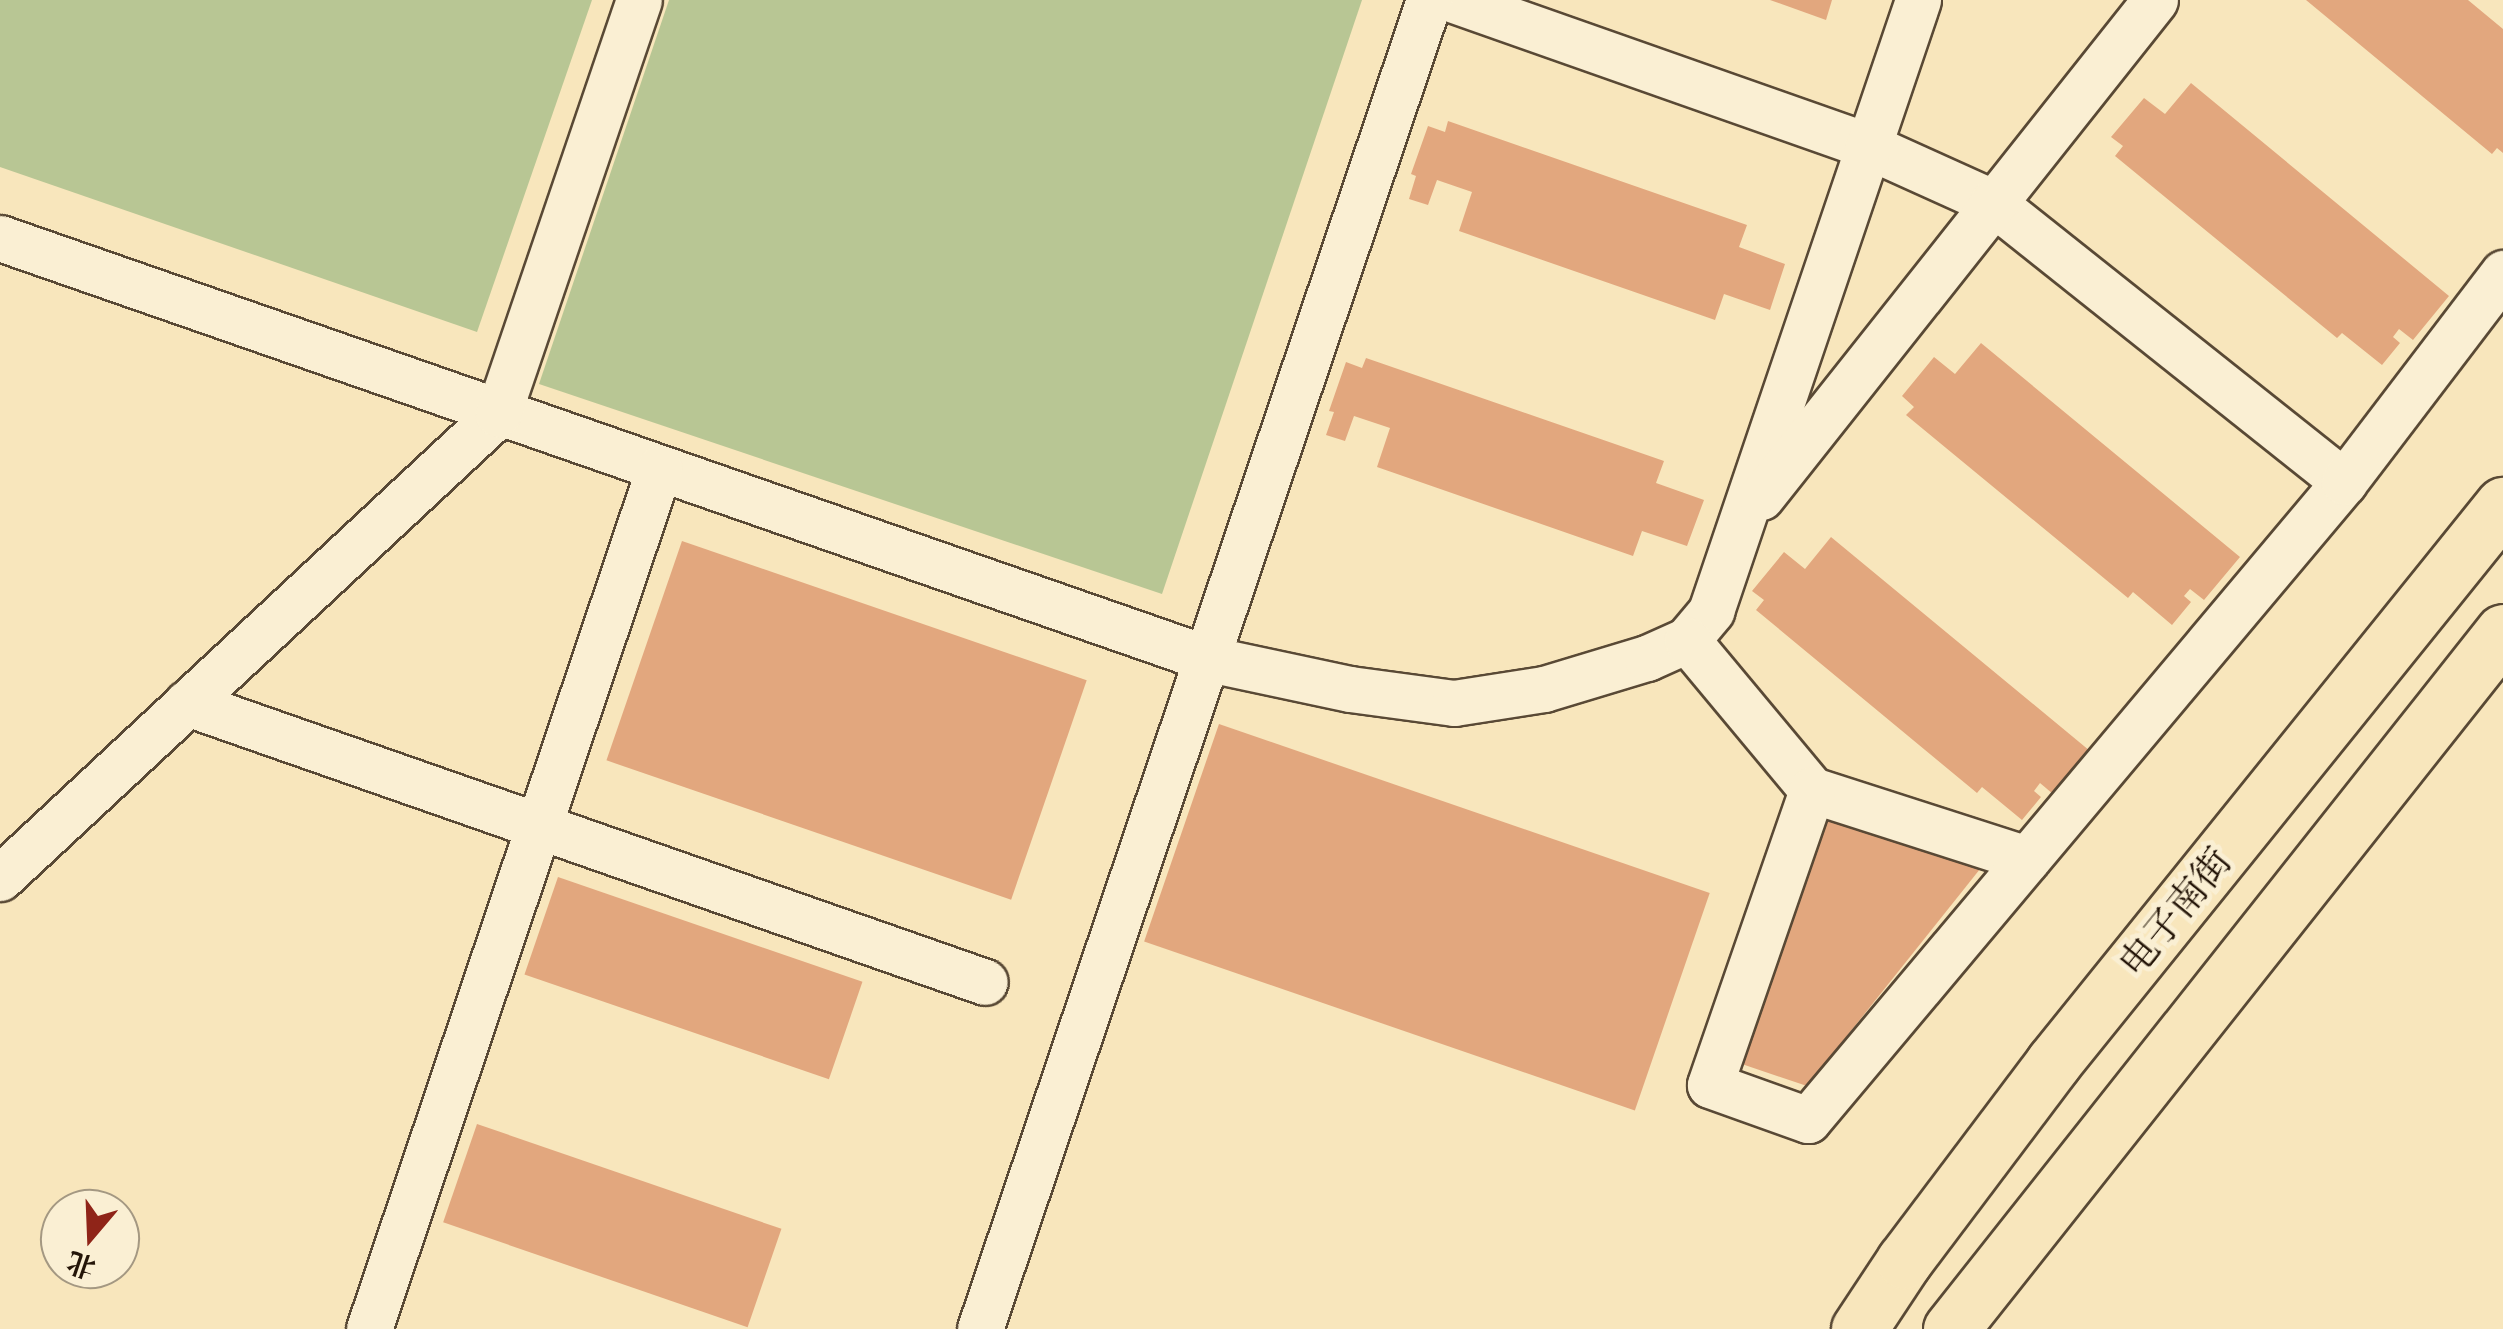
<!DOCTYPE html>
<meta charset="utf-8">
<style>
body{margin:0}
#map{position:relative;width:2503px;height:1329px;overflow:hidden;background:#f8e6bc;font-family:"Gentium Book Plus","Noto Serif SC",serif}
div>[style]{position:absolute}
.green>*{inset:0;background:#b8c694}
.building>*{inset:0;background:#e2a77e;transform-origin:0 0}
.roads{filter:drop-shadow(2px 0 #594935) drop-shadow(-2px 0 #594935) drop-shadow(0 2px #594935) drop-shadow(0 -2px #594935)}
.minor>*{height:45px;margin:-22.5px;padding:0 22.5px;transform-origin:22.5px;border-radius:22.5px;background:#faefd3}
.major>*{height:55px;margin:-27.5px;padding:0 27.5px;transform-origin:27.5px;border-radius:27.5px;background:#f8e6bc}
span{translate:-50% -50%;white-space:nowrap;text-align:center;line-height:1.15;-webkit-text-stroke:10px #faefd3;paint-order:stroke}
.street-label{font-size:38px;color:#241508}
.north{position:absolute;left:40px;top:1189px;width:100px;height:100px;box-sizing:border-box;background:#faefd3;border:2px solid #a49882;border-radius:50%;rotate:199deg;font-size:28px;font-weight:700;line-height:40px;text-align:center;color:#241508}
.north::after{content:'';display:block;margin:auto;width:35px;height:45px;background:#8f2418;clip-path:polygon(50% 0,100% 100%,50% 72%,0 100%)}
</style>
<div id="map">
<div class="green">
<i style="clip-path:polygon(0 0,592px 0,477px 332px,0 167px)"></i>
<i style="clip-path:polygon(669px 0,1362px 0,1162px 594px,539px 384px)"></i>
</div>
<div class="building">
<i style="clip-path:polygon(1770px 0,1832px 0,1826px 20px)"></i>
<i style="clip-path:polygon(2306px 0,2468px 0,2503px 29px,2503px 153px,2497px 148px,2492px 154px)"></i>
<i style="clip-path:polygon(2191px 83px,2449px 296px,2413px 340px,2399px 329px,2393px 337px,2400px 343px,2382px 365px,2342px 333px,2337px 338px,2115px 156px,2123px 146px,2111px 137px,2144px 98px,2165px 114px)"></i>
<i style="clip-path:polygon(1448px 121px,1747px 225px,1739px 247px,1785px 264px,1770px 310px,1724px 294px,1715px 320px,1459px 231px,1472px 192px,1437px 180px,1428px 205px,1409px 199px,1416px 176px,1411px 174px,1428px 126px,1445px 132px)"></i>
<i style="clip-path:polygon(1981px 343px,2240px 557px,2204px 600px,2190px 589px,2184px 596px,2191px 602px,2172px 625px,2133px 592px,2128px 598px,1906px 415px,1914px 407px,1902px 396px,1934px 357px,1955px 374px)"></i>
<i style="clip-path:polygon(1366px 358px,1664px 461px,1656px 483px,1704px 500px,1687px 546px,1642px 531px,1633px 556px,1377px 467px,1390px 428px,1354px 416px,1345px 441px,1326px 435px,1334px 412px,1329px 411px,1346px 362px,1362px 368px)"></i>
<i style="clip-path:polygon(1831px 537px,2090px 751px,2053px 794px,2040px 783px,2034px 791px,2041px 797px,2022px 820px,1982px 787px,1977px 793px,1756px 610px,1764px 600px,1752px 591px,1784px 552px,1805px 569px)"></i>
<i style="left:682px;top:541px;width:428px;height:232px;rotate:19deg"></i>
<i style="left:1219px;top:724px;width:519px;height:230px;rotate:19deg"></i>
<i style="clip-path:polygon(1820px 807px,1984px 864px,1807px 1086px,1733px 1061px)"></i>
<i style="left:558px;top:877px;width:322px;height:103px;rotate:19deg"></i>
<i style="left:477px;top:1124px;width:322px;height:104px;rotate:19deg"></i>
</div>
<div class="roads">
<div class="minor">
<i style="left:1454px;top:0;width:439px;rotate:19.4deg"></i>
<i style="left:1868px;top:146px;width:136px;rotate:24.3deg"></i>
<i style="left:1992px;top:202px;width:450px;rotate:38.5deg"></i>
<i style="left:0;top:238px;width:1280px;rotate:19.2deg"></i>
<i style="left:1209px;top:659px;width:144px;rotate:12deg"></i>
<i style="left:1350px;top:689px;width:105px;rotate:7.7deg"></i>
<i style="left:1454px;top:703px;width:91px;rotate:-8.8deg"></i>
<i style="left:1544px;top:689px;width:108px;rotate:-16.8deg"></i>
<i style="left:1647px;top:658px;width:44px;rotate:-24.2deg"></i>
<i style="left:1687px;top:640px;width:38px;rotate:-50deg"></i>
<i style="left:1711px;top:611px;width:645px;rotate:-71.28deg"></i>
<i style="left:1761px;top:497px;width:634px;rotate:-51.59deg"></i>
<i style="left:1687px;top:640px;width:195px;rotate:50.2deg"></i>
<i style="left:187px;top:703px;width:845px;rotate:19.27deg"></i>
<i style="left:2027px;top:859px;width:226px;rotate:-162.2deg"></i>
<i style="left:1812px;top:790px;width:312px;rotate:109.1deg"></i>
<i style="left:1710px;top:1085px;width:104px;rotate:19.7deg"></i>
<i style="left:1808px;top:1120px;width:833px;rotate:-49.97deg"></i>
<i style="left:2344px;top:482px;width:263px;rotate:-52.7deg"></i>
<i style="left:0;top:878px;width:681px;rotate:-42.98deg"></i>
<i style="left:498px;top:414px;width:437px;rotate:-71.2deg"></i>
<i style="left:369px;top:1329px;width:908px;rotate:-71.37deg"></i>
<i style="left:980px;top:1329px;width:1403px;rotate:-71.33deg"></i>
</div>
<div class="major">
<i style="left:1859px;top:1329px;width:82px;rotate:-56.5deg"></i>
<i style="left:1904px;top:1261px;width:248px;rotate:-53deg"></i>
<i style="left:2053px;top:1063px;width:717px;rotate:-51.12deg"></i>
<i style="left:1951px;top:1329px;width:889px;rotate:-51.62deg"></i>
</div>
</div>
<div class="street-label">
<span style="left:2175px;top:912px;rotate:-51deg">电子南街</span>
</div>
<div class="north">北</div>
</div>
